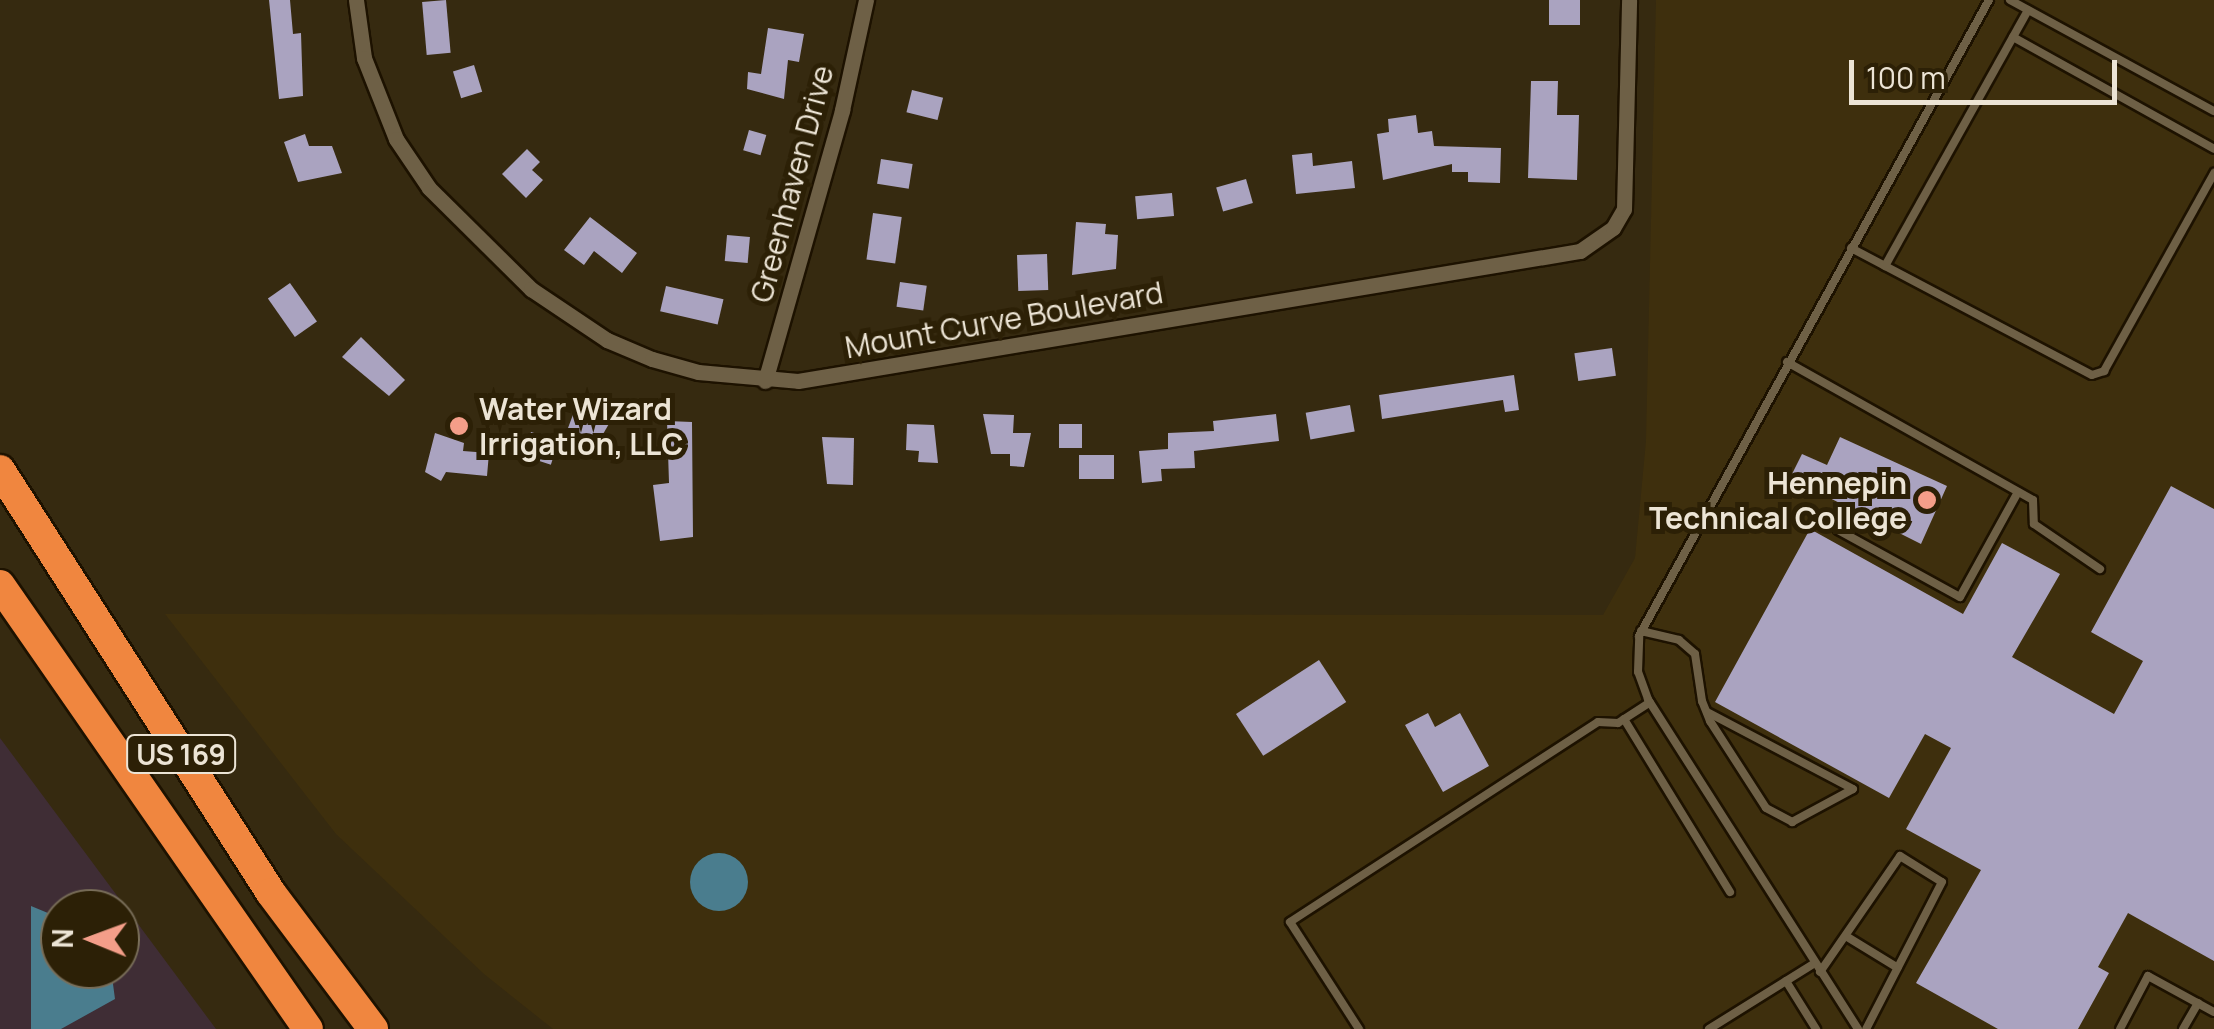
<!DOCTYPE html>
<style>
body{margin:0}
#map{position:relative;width:2214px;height:1029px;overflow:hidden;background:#362a10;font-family:Manrope,sans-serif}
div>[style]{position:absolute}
.built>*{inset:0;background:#3e2f0d}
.industrial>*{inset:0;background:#3f2d35}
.water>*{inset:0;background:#4a7d8e}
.round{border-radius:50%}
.building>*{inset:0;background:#aaa3c0;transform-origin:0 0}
.roads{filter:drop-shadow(2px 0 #1d1200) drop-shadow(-2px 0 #1d1200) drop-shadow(0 2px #1d1200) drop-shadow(0 -2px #1d1200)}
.lane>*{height:8px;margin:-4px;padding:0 4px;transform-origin:4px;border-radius:4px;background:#6e6046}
.street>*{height:15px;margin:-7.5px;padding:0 7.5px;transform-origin:7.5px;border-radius:7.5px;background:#6e6046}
.highway>*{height:30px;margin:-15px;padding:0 15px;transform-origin:15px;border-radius:15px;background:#f0863f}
.dots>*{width:28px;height:28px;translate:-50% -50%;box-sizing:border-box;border:5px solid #2c2006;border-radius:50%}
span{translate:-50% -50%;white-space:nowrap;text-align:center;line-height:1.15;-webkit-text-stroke:10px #2c2006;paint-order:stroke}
.shield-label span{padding:2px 8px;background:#2c2006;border:2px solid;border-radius:8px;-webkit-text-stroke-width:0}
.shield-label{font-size:28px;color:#ece4d5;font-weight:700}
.street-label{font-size:30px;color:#ece4d5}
.poi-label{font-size:30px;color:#ece4d5;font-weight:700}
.left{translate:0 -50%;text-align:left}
.right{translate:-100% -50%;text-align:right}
.north{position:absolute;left:40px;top:889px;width:100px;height:100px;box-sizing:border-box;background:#2c2006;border:2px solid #796e59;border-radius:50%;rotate:271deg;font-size:28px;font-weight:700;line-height:40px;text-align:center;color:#ece4d5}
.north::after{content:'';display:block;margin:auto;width:35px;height:45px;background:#f49e89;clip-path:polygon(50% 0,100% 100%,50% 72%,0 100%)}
.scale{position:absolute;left:1849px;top:60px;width:268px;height:45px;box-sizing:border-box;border:5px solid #ece4d5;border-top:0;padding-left:12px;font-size:30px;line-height:35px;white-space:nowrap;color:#ece4d5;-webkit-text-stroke:8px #2c2006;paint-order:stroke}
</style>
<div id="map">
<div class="built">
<i style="clip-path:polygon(1656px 0,2214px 0,2214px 1029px,553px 1029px,484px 974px,336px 834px,165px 614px,1603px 615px,1635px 558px,1646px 441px)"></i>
</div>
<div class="industrial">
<i style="clip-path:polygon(evenodd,0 738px,216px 1029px,0 1029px,0 738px,60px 909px,120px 909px,120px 969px,60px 969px,60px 909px)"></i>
</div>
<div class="water">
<i class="round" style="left:690px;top:853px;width:58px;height:58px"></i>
<i style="clip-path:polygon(31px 906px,60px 918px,60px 969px,111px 969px,115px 999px,61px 1029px,31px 1029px)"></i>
</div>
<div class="building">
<i style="clip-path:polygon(269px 0,290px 0,293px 34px,301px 33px,303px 96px,279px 99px)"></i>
<i style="left:446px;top:0;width:53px;height:24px;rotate:85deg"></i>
<i style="left:1549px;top:0;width:31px;height:25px"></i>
<i style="clip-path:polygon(768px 28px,804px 34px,799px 62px,788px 60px,784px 99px,747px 89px,748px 72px,761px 74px)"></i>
<i style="left:474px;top:65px;width:28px;height:22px;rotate:73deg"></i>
<i style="clip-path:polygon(1531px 81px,1558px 81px,1557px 115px,1579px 115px,1577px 180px,1528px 178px)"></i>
<i style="left:912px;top:90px;width:32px;height:23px;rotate:14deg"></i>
<i style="clip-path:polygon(1416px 115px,1418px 133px,1432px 131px,1434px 146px,1501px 148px,1500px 183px,1468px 182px,1468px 172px,1452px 172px,1452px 164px,1383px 180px,1377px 134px,1389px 132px,1388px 119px)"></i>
<i style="left:749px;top:130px;width:18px;height:21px;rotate:16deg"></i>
<i style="clip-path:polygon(305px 134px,309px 146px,332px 146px,342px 173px,298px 182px,284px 142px)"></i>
<i style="clip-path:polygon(527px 149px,540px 162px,532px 170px,543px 180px,526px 198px,502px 174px)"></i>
<i style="clip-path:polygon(1312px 153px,1313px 166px,1352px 161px,1355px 188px,1296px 194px,1292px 155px)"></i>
<i style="left:881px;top:159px;width:32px;height:25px;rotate:9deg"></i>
<i style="left:1246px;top:179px;width:25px;height:31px;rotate:74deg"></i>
<i style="left:1172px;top:193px;width:23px;height:37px;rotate:85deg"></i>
<i style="left:873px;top:213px;width:29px;height:47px;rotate:8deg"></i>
<i style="clip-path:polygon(590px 217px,637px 253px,622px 273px,594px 251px,584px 265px,564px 250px)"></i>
<i style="clip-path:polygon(1076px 222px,1106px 224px,1105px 234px,1118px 235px,1116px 269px,1072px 275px)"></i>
<i style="left:727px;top:235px;width:23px;height:26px;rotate:5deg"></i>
<i style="left:1047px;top:254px;width:36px;height:30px;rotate:88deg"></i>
<i style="left:900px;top:282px;width:27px;height:25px;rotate:8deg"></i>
<i style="left:290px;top:283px;width:47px;height:27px;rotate:55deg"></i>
<i style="left:666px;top:286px;width:59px;height:26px;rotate:13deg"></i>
<i style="clip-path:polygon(361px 337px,405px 380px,389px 396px,342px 357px)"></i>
<i style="left:1612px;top:348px;width:28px;height:38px;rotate:82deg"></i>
<i style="clip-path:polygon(1514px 375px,1519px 410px,1505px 412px,1503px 400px,1382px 419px,1379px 395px)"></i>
<i style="clip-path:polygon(580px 396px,617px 410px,599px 441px,568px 428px)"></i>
<i style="left:1350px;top:405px;width:27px;height:45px;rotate:80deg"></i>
<i style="clip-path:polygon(983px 414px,1014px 415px,1013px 433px,1031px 433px,1024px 467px,1010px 466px,1010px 454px,991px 454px)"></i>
<i style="clip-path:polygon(1276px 414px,1279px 441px,1194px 451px,1195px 468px,1161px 469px,1162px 481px,1142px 483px,1139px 451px,1168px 449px,1168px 433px,1214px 431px,1213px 421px)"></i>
<i style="clip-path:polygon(667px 421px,692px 422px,693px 537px,660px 541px,653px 485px,669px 483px)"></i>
<i style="clip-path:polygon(907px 424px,934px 425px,938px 463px,918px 462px,919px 451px,906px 450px)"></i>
<i style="left:1082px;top:424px;width:24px;height:23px;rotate:90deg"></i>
<i style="left:531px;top:432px;width:29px;height:25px;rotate:18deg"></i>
<i style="clip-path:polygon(435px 433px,464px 443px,463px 451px,489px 453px,487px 476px,446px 472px,441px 481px,425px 472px)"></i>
<i style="clip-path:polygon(822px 437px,854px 438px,853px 485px,827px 484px)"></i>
<i style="clip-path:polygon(1840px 437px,1947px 486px,1921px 544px,1790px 478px,1802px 454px,1827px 465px)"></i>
<i style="left:1079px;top:455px;width:35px;height:24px"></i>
<i style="clip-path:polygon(2171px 486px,2214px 509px,2214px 961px,2128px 913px,2098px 967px,2109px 973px,2078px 1029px,1998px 1029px,1916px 983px,1981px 870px,1906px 829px,1951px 748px,1925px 734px,1889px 798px,1715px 702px,1810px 529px,1963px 614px,2002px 543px,2060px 574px,2012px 657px,2114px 714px,2143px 661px,2091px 632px)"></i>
<i style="left:1319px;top:660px;width:50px;height:99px;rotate:57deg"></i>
<i style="clip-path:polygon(1428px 713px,1435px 727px,1460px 713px,1489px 766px,1443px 792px,1405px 725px)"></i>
</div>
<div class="roads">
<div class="lane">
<i style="left:2010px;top:0;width:232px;rotate:28.6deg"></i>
<i style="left:2013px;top:37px;width:230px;rotate:29.1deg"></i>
<i style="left:1851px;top:248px;width:272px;rotate:27.8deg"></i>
<i style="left:2092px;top:375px;width:13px;rotate:-18deg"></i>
<i style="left:2104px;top:371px;width:227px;rotate:-60.9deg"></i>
<i style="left:1885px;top:266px;width:293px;rotate:-60.8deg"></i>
<i style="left:1787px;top:362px;width:282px;rotate:29.3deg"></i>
<i style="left:2033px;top:500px;width:24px;rotate:88deg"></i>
<i style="left:2034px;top:524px;width:80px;rotate:34.3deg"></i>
<i style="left:1838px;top:530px;width:139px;rotate:28.8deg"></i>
<i style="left:1960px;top:597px;width:120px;rotate:-61.1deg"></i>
<i style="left:1641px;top:631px;width:39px;rotate:13deg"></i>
<i style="left:1679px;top:640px;width:21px;rotate:41deg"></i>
<i style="left:1695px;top:654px;width:48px;rotate:81.5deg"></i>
<i style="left:1702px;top:701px;width:22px;rotate:68deg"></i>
<i style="left:1710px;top:721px;width:103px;rotate:57.2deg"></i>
<i style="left:1766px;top:808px;width:30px;rotate:28deg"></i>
<i style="left:1792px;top:822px;width:69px;rotate:-28.4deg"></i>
<i style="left:1853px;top:789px;width:165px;rotate:-152.2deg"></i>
<i style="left:1624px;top:719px;width:203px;rotate:58.5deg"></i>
<i style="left:1849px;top:938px;width:57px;rotate:31.5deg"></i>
<i style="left:1820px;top:972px;width:141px;rotate:-55.4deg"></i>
<i style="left:1900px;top:856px;width:49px;rotate:31.8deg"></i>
<i style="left:1942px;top:882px;width:165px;rotate:117.3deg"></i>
<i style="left:1786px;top:981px;width:57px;rotate:58deg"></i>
<i style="left:1359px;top:1029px;width:127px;rotate:-122.8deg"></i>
<i style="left:1290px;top:922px;width:367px;rotate:-33deg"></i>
<i style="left:1598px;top:722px;width:20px;rotate:3deg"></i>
<i style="left:1618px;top:723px;width:38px;rotate:-33deg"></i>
<i style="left:1709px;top:1029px;width:125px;rotate:-31.9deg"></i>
<i style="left:1858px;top:1029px;width:391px;rotate:-122.5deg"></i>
<i style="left:1648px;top:699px;width:29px;rotate:-110deg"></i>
<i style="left:1638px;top:672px;width:36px;rotate:-88deg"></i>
<i style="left:1639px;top:636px;width:726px;rotate:-61.18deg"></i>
<i style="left:2120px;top:1029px;width:60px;rotate:-62.2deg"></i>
<i style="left:2148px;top:976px;width:75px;rotate:28.6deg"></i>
<i style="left:2183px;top:1029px;width:30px;rotate:-60deg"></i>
</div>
<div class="street">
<i style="left:356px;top:0;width:59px;rotate:82.1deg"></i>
<i style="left:364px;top:58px;width:87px;rotate:68.4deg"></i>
<i style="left:396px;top:139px;width:59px;rotate:56deg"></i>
<i style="left:429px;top:188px;width:144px;rotate:44.7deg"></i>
<i style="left:531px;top:289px;width:92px;rotate:33.9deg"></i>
<i style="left:607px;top:340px;width:49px;rotate:22.9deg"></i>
<i style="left:652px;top:359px;width:48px;rotate:15.8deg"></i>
<i style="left:698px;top:372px;width:100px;rotate:5.1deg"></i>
<i style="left:798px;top:381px;width:793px;rotate:-9.44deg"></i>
<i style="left:1580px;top:251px;width:40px;rotate:-34.9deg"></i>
<i style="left:1613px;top:228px;width:22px;rotate:-60deg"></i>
<i style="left:1624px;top:209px;width:209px;rotate:-88.6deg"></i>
<i style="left:765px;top:381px;width:282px;rotate:-74.1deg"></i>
<i style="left:842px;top:110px;width:113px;rotate:-77.7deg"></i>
</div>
<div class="highway">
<i style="left:0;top:470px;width:502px;rotate:57.35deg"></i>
<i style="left:271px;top:893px;width:170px;rotate:53.1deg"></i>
<i style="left:0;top:585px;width:540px;rotate:55.25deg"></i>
</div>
</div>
<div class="dots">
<i style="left:459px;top:426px;background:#f49e89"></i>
<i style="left:1927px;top:500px;background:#f49e89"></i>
</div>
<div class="shield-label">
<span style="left:181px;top:754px">US 169</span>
</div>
<div class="street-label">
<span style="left:792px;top:184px;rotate:-75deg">Greenhaven Drive</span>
<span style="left:1004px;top:320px;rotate:-10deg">Mount Curve Boulevard</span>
</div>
<div class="poi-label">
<span class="left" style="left:479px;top:426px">Water Wizard<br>Irrigation, LLC</span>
<span class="right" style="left:1907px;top:500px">Hennepin<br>Technical College</span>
</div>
<div class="north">N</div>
<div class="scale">100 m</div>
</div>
